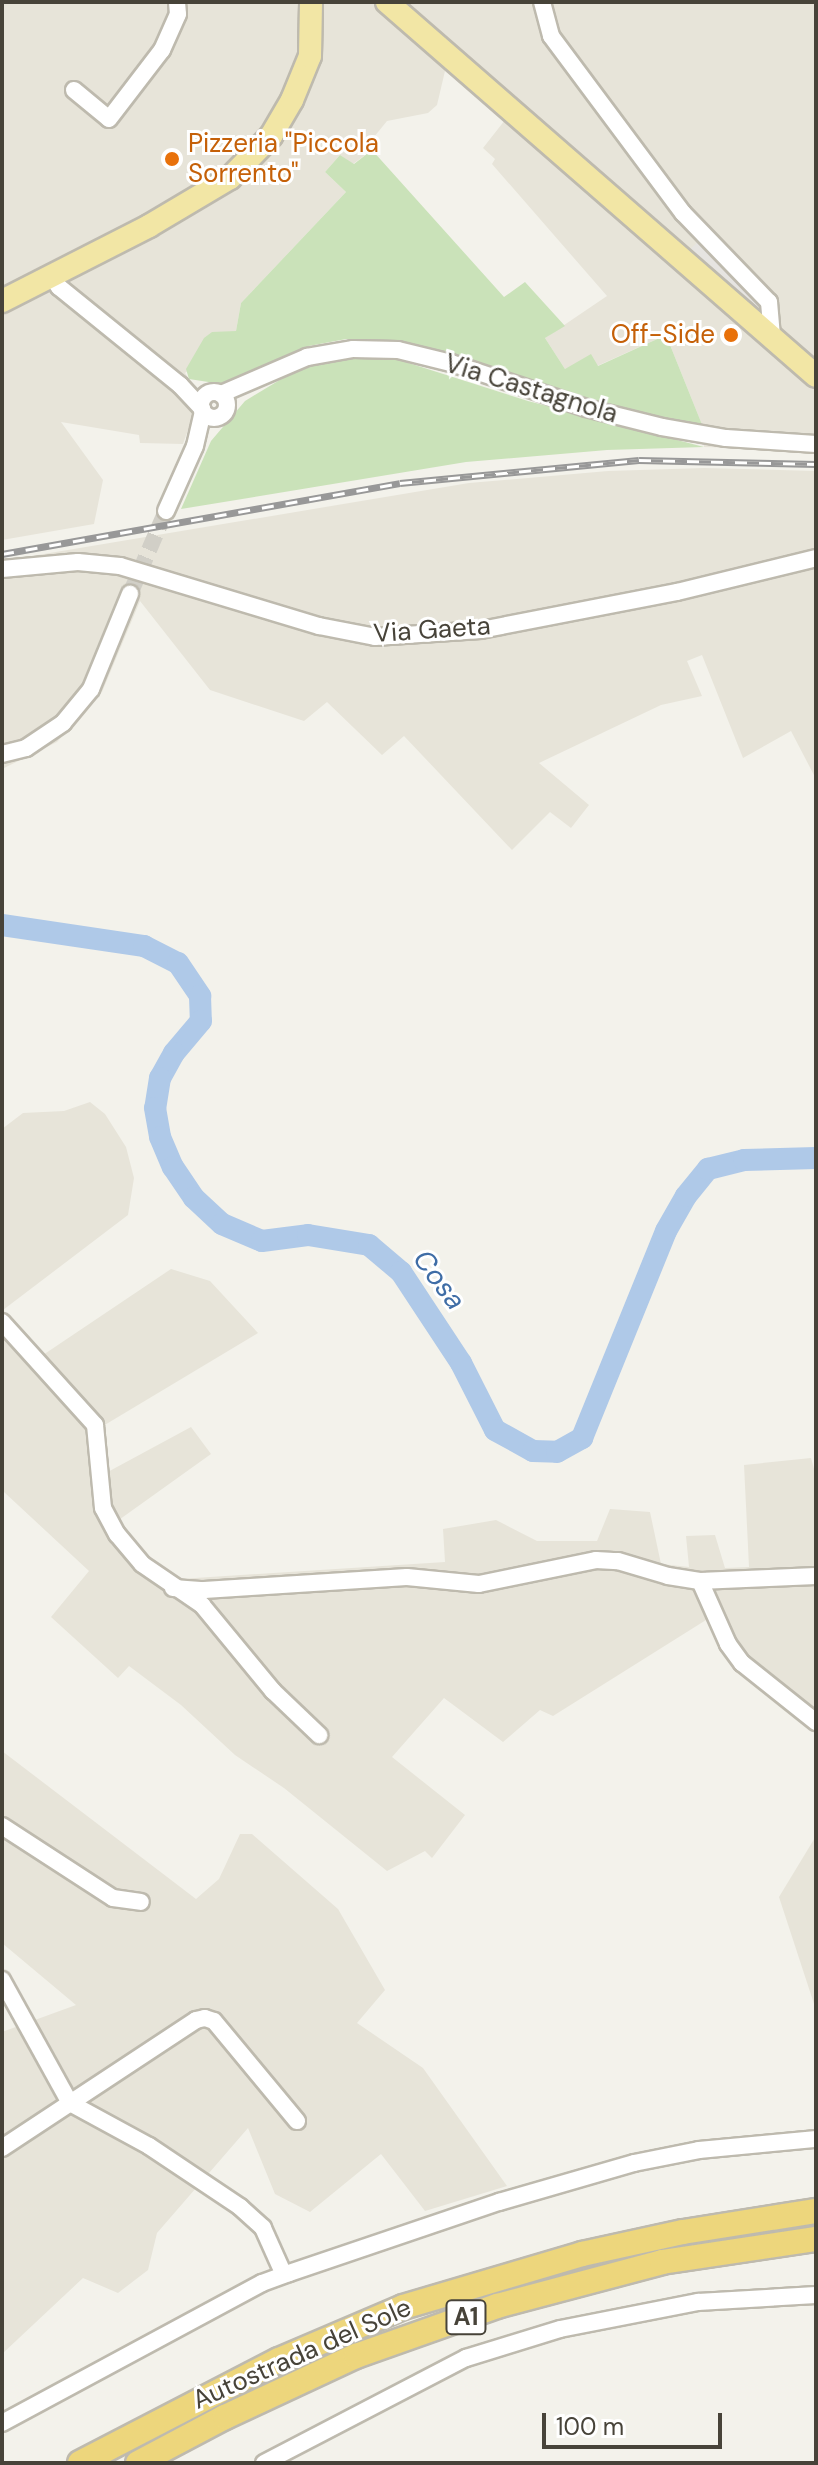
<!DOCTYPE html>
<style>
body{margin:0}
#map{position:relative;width:818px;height:2465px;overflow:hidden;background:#f3f2eb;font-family:"DM Sans",sans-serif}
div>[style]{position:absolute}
.residential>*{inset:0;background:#e7e4d9}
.green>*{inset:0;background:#cae2b9}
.parking>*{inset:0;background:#e6e4e1}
.river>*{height:22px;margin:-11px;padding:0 11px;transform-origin:11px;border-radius:11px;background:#afc9e8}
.minor-tunnel>*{height:16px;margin-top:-8px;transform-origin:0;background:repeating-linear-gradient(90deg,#d1cfc7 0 16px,transparent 0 24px)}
.roads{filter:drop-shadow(2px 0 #bebaae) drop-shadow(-2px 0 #bebaae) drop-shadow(0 2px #bebaae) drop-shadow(0 -2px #bebaae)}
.minor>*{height:16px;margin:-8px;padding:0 8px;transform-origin:8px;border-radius:8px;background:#fff}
.minor>.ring{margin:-8px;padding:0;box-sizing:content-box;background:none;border:16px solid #fff;border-radius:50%}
.major>*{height:22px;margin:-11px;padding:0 11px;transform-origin:11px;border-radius:11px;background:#f2e6a5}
.highway>*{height:24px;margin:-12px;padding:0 12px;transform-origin:12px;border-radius:12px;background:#edd67c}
.rail>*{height:7px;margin-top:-3.5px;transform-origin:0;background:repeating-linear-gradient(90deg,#fff 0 12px,#989898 0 24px);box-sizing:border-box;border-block:2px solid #989898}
.dots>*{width:22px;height:22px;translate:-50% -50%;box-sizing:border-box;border:4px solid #fff;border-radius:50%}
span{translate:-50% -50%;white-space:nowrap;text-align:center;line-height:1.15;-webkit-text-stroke:6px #fff;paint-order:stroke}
.shield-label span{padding:2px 6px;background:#fff;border:2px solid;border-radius:6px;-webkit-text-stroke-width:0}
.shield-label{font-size:24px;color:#474339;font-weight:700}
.food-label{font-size:26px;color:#c56008}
.left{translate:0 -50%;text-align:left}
.right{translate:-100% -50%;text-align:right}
.street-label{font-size:26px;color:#474339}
.water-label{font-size:28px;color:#3f6da6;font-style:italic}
.frame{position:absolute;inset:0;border:4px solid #474339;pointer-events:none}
.scale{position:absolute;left:542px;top:2413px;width:180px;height:36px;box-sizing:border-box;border:4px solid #474339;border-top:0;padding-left:10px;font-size:24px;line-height:28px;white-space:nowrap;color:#474339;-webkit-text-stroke:6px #fff;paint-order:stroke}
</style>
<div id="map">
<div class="residential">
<i style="clip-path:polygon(2px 2px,816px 2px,816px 450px,704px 447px,703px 427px,666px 335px,597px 366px,565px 369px,545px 338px,607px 296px,492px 164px,495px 159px,483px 148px,505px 120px,445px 71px,437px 105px,428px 113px,387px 121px,374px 137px,372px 150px,353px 164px,340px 155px,325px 172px,346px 192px,241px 303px,236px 331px,185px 373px,189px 379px,178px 374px,166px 386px,194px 413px,183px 444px,140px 443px,139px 435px,61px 422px,103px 480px,94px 524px,2px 540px)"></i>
<i style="clip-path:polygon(704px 468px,816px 471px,816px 779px,791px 731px,743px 758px,702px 655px,687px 661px,702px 696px,661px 705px,539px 763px,589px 805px,571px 828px,550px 812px,512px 850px,404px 736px,382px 755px,327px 702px,304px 721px,210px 690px,140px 601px,102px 692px,57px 742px,2px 769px,2px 561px,469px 483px,608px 471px)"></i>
<i style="clip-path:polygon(90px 1102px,105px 1114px,126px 1147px,134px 1178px,128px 1215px,3px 1310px,43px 1355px,171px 1269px,210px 1281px,258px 1333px,103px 1426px,104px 1474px,191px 1427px,211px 1454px,116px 1522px,159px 1567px,180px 1579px,445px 1562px,443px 1529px,496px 1520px,537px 1541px,597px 1541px,610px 1509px,650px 1512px,661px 1564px,689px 1567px,686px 1536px,715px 1535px,725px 1568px,749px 1567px,744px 1465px,811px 1458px,816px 1476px,816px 1732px,724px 1655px,706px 1620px,553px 1716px,540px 1710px,503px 1742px,444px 1698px,392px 1757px,465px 1815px,432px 1858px,425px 1851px,387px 1871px,284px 1788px,235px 1755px,181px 1705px,129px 1666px,118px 1678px,51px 1617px,89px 1571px,4px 1492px,2px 1481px,2px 1129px,23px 1113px,64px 1111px)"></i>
<i style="clip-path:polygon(2px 1751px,196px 1899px,219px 1879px,240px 1834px,252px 1834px,338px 1909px,385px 1990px,357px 2023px,423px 2068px,507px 2186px,425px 2211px,381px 2154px,310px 2212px,275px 2194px,248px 2128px,157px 2233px,148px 2270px,118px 2293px,83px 2278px,2px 2354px,2px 2032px,76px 2005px,2px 1943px)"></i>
<i style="clip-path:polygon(816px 1836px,816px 2010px,779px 1897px)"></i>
</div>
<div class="green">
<i style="clip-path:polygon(372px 150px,504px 297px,525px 282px,565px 326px,545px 338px,565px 369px,591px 354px,598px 366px,666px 335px,703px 427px,601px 404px,456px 357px,380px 340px,346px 339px,309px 346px,228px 385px,189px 379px,186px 369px,204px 338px,212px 332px,236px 331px,241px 303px,346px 192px,325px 172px,340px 155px,354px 164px)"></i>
<i style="clip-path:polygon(366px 356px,393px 358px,528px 401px,704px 447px,607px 450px,466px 462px,181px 509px,211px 441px,245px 401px,288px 375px,334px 358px)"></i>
</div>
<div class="parking">
<i style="clip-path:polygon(701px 239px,761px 302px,763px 322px,685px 254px)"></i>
</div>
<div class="river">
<i style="left:2px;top:925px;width:144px;rotate:8.4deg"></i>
<i style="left:144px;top:946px;width:38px;rotate:27deg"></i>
<i style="left:178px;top:963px;width:40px;rotate:56deg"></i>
<i style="left:200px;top:996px;width:25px;rotate:88deg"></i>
<i style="left:201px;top:1021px;width:42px;rotate:130.2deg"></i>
<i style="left:174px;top:1053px;width:29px;rotate:119deg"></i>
<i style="left:160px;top:1078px;width:30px;rotate:99deg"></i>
<i style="left:155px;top:1108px;width:29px;rotate:80deg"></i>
<i style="left:160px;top:1137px;width:33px;rotate:67deg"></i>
<i style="left:173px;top:1167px;width:37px;rotate:56deg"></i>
<i style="left:194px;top:1198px;width:38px;rotate:43deg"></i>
<i style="left:222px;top:1224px;width:43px;rotate:23deg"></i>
<i style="left:262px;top:1241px;width:46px;rotate:-7.4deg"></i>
<i style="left:308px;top:1235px;width:62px;rotate:9.3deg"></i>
<i style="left:369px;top:1245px;width:42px;rotate:40.2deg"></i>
<i style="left:401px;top:1272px;width:109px;rotate:56.6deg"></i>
<i style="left:461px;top:1363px;width:75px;rotate:63.1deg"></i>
<i style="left:495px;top:1430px;width:43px;rotate:28.9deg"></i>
<i style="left:533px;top:1451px;width:24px;rotate:2deg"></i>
<i style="left:557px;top:1452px;width:29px;rotate:-29deg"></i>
<i style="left:582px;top:1438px;width:223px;rotate:-67.9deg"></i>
<i style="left:666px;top:1231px;width:40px;rotate:-60.3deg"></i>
<i style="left:686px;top:1196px;width:35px;rotate:-51deg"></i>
<i style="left:708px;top:1169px;width:37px;rotate:-14deg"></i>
<i style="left:744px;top:1160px;width:72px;rotate:-1.6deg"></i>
</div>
<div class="minor-tunnel">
<i style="left:130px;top:594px;width:90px;rotate:-66.6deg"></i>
</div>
<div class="roads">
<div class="minor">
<i style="left:542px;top:2px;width:35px;rotate:75deg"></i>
<i style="left:551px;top:36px;width:221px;rotate:53.3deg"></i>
<i style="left:683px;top:213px;width:124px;rotate:46deg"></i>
<i style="left:769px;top:302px;width:33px;rotate:85deg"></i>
<i style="left:74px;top:90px;width:45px;rotate:39.6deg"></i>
<i style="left:109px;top:119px;width:87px;rotate:-52.5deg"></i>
<i style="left:162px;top:50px;width:39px;rotate:-66deg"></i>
<i style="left:178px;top:14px;width:12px;rotate:-95deg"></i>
<i style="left:51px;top:276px;width:14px;rotate:54deg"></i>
<i style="left:59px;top:287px;width:156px;rotate:39deg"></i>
<i style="left:180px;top:385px;width:33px;rotate:47deg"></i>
<i class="ring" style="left:201px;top:392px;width:10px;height:10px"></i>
<i style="left:221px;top:394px;width:94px;rotate:-23.3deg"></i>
<i style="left:307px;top:357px;width:47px;rotate:-9.9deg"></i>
<i style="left:353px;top:349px;width:45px;rotate:1.3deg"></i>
<i style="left:398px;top:350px;width:55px;rotate:13.8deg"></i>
<i style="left:451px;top:363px;width:142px;rotate:18.4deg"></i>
<i style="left:586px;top:408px;width:78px;rotate:14deg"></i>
<i style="left:662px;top:427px;width:65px;rotate:9.8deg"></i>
<i style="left:726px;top:438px;width:90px;rotate:3.8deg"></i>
<i style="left:166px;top:511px;width:71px;rotate:-66deg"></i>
<i style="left:195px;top:446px;width:35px;rotate:-77deg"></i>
<i style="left:2px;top:569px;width:76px;rotate:-5.3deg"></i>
<i style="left:78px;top:562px;width:42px;rotate:5.4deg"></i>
<i style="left:120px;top:566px;width:208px;rotate:16.8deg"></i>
<i style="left:319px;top:626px;width:57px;rotate:11.1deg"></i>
<i style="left:375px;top:637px;width:106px;rotate:-3.8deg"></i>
<i style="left:481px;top:630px;width:200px;rotate:-11deg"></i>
<i style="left:677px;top:592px;width:143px;rotate:-13.7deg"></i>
<i style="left:2px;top:754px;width:25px;rotate:-14deg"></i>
<i style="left:26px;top:748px;width:45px;rotate:-34deg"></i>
<i style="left:63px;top:723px;width:44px;rotate:-50.5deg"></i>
<i style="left:91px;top:689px;width:103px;rotate:-67.7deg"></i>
<i style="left:2px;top:1322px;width:139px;rotate:47.9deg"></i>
<i style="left:95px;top:1425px;width:83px;rotate:84.5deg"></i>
<i style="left:103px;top:1508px;width:30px;rotate:62deg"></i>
<i style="left:117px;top:1534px;width:39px;rotate:50deg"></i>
<i style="left:142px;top:1564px;width:73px;rotate:34.3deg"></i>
<i style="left:202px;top:1605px;width:112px;rotate:50.5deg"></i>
<i style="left:273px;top:1691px;width:64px;rotate:43.7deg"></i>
<i style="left:700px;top:1581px;width:69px;rotate:66deg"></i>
<i style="left:728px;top:1644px;width:24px;rotate:54deg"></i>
<i style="left:742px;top:1663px;width:95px;rotate:38.6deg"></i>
<i style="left:173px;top:1588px;width:31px;rotate:4deg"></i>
<i style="left:204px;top:1590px;width:203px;rotate:-3.7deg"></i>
<i style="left:407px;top:1577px;width:72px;rotate:5.6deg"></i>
<i style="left:479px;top:1584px;width:119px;rotate:-11.6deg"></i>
<i style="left:596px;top:1560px;width:22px;rotate:3deg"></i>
<i style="left:618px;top:1561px;width:52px;rotate:16.7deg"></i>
<i style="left:668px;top:1576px;width:32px;rotate:9deg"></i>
<i style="left:700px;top:1581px;width:116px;rotate:-2.5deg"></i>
<i style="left:2px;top:1826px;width:132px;rotate:33deg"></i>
<i style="left:113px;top:1898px;width:28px;rotate:8deg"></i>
<i style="left:2px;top:1980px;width:141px;rotate:61.1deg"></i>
<i style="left:70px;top:2103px;width:90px;rotate:28.6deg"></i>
<i style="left:149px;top:2146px;width:110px;rotate:33.8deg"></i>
<i style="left:240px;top:2207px;width:31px;rotate:42deg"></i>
<i style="left:263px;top:2228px;width:51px;rotate:65.9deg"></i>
<i style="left:2px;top:2148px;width:232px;rotate:-33.4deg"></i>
<i style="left:196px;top:2020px;width:9px;rotate:-13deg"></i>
<i style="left:205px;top:2018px;width:9px;rotate:18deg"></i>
<i style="left:214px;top:2021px;width:130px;rotate:50.3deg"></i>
<i style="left:2px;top:2423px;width:295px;rotate:-28.3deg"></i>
<i style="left:262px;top:2283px;width:29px;rotate:-20deg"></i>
<i style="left:289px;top:2273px;width:222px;rotate:-18.7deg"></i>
<i style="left:499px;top:2202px;width:141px;rotate:-16.1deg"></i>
<i style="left:634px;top:2163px;width:66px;rotate:-11.3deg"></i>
<i style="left:699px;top:2150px;width:118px;rotate:-5.4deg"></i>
<i style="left:264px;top:2463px;width:228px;rotate:-27.5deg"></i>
<i style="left:466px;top:2358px;width:98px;rotate:-17.1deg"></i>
<i style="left:560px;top:2329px;width:141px;rotate:-11.1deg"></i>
<i style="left:698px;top:2302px;width:118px;rotate:-3.4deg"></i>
</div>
<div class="major">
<i style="left:387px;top:2px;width:569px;rotate:41.08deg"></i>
<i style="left:2px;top:301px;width:165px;rotate:-27deg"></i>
<i style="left:149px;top:226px;width:94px;rotate:-30.7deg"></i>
<i style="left:230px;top:178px;width:59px;rotate:-45.7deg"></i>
<i style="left:271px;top:136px;width:42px;rotate:-59.7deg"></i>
<i style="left:292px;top:100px;width:48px;rotate:-67.8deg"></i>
<i style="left:310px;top:56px;width:54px;rotate:-88.9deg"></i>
</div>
<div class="highway">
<i style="left:80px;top:2463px;width:224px;rotate:-27.4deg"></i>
<i style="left:279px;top:2360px;width:135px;rotate:-23.1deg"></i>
<i style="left:403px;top:2307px;width:187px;rotate:-16.5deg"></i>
<i style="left:582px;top:2254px;width:103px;rotate:-12.3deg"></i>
<i style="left:683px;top:2232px;width:135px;rotate:-9deg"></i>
<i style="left:138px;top:2463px;width:98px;rotate:-27.9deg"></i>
<i style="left:225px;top:2417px;width:145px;rotate:-25deg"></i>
<i style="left:356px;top:2356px;width:150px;rotate:-19.5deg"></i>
<i style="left:497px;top:2306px;width:171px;rotate:-14.9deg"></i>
<i style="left:662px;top:2262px;width:156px;rotate:-8.5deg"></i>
</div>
</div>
<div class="rail">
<i style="left:2px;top:554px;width:404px;rotate:-10.1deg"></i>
<i style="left:400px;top:483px;width:240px;rotate:-5.5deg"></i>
<i style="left:639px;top:460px;width:177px;rotate:1.3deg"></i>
</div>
<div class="dots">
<i style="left:172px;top:159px;background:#e8710a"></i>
<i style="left:731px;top:335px;background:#e8710a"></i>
</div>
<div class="shield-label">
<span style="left:466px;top:2317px">A1</span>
</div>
<div class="food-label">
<span class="left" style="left:188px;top:159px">Pizzeria "Piccola<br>Sorrento"</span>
<span class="right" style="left:715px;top:335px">Off-Side</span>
</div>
<div class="street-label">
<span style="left:531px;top:389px;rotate:17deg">Via Castagnola</span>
<span style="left:432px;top:630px;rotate:-4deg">Via Gaeta</span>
<span style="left:302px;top:2354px;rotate:-24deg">Autostrada del Sole</span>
</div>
<div class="water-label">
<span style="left:439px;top:1280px;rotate:53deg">Cosa</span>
</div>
<div class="frame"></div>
<div class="scale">100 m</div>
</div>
